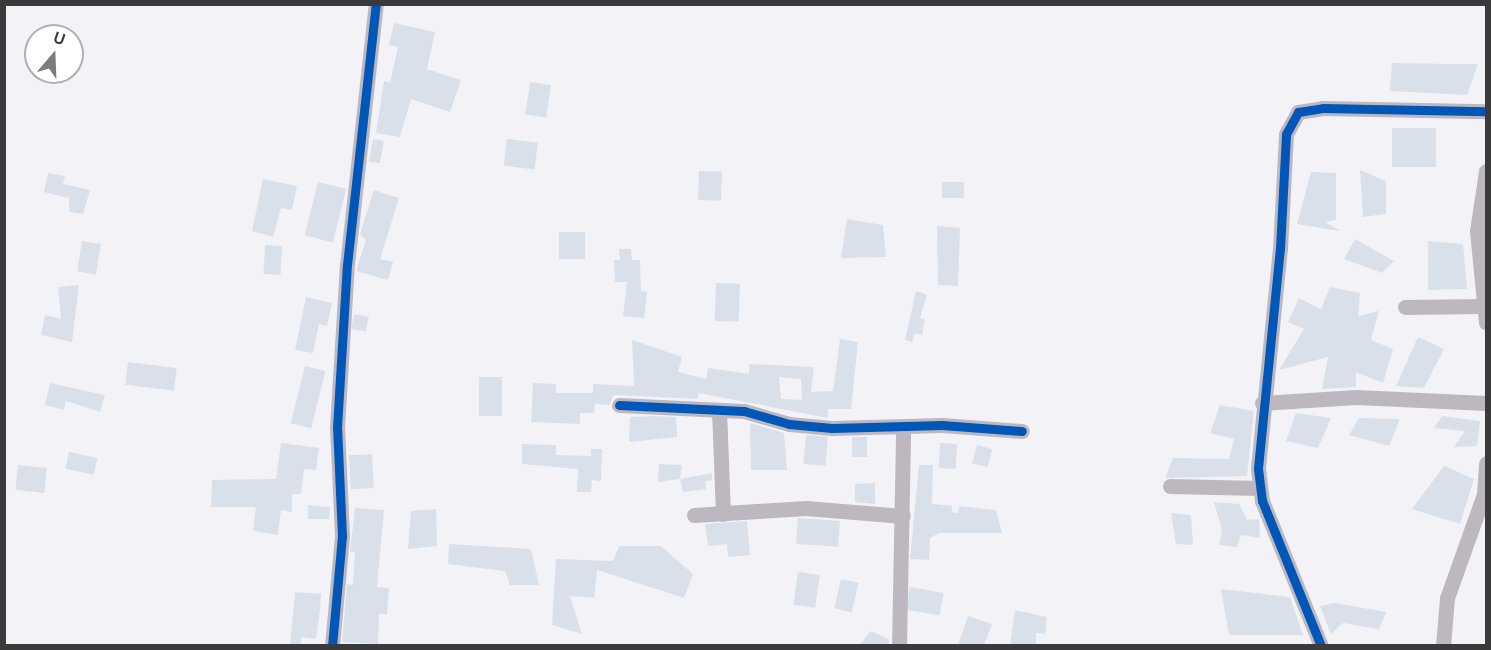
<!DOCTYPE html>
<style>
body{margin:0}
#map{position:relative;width:1491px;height:650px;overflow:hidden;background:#f3f3f7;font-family:Figtree,sans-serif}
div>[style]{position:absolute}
.building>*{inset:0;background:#d9e0ea;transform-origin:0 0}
.minor>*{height:15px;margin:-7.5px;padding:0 7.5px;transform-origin:7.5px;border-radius:7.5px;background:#bdb8c0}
.cycleway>*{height:9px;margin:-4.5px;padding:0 4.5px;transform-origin:4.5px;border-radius:4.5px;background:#0057b8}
span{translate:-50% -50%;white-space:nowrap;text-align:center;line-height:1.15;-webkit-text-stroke:6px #fff;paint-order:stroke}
.frame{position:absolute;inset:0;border:6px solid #3a3a3c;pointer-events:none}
.north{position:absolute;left:24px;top:24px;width:60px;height:60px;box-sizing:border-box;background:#fff;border:2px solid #b0b0b1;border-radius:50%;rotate:19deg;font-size:16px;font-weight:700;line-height:24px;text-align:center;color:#3a3a3c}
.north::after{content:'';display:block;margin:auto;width:21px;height:27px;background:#7b7b7d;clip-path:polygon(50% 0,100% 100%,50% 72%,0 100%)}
</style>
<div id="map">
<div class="building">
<i style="clip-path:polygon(394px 23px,435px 32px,427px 69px,461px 80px,450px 112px,411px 99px,400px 137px,376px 133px,384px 81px,390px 83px,398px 47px,389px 45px)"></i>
<i style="clip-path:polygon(1392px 63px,1451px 64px,1478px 64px,1467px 95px,1390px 91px)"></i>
<i style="left:530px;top:82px;width:21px;height:33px;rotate:8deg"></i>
<i style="left:1392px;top:128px;width:44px;height:39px"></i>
<i style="left:373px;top:139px;width:11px;height:23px;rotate:10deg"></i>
<i style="left:507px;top:139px;width:31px;height:27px;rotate:7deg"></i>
<i style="clip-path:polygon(1360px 170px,1386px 181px,1386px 214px,1363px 217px)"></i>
<i style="left:699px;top:171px;width:23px;height:29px;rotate:2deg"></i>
<i style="clip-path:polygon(1311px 172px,1336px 173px,1336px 220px,1325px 222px,1340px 231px,1297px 224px)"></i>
<i style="clip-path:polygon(48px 173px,65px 176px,63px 184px,90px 190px,83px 214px,69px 212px,69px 198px,44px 192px)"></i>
<i style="clip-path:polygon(263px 179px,297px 186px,292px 210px,281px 208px,273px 237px,252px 231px)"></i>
<i style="left:318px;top:182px;width:29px;height:55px;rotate:14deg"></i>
<i style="left:942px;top:182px;width:22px;height:16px"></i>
<i style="clip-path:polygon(374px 190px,399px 198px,380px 259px,393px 262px,388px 280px,356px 271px,366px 240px,360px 234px)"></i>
<i style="clip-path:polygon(847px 219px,883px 225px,886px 257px,841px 258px)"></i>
<i style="clip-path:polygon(937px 226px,960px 228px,958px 286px,938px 285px)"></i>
<i style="left:559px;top:232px;width:26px;height:27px"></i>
<i style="clip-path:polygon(1355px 239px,1394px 261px,1382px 273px,1344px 259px)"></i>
<i style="left:82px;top:241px;width:19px;height:31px;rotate:9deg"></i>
<i style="clip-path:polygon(1428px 241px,1463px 244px,1467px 289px,1428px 290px)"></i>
<i style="left:265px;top:245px;width:17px;height:29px;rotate:3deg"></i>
<i style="clip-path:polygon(619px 249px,631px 249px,632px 260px,640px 260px,641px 291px,647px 292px,644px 318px,623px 316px,627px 282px,615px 282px,614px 260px,620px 260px)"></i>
<i style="left:716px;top:283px;width:24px;height:38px;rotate:2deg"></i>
<i style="clip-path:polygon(79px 285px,72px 342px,41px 335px,45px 315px,61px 319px,58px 287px)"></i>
<i style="clip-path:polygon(1330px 287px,1360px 293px,1358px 316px,1379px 311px,1371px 340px,1393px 349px,1383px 383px,1356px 372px,1356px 387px,1322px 389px,1328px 357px,1279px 370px,1304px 329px,1288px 322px,1299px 298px,1321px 309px)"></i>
<i style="clip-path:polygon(916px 291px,927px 295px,920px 318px,925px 319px,922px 335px,915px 333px,912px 342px,905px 340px)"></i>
<i style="clip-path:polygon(306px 297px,332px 303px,327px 326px,319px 324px,313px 353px,295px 350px)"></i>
<i style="left:354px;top:314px;width:15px;height:15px;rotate:11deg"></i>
<i style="clip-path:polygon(1418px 337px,1444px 349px,1424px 388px,1396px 386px)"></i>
<i style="clip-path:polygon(evenodd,840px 339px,858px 342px,851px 409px,828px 409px,828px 418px,699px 393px,697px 399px,614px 395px,609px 405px,595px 404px,594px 413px,580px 413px,580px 424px,531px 422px,533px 383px,556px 384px,556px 393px,593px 393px,593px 384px,634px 386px,632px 340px,682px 357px,678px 372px,706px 379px,708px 368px,749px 374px,749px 364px,814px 367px,811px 392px,833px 391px,840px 339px,779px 377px,801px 379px,802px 400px,781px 399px,779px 377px)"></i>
<i style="left:128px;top:362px;width:49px;height:23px;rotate:7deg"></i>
<i style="left:305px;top:366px;width:21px;height:59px;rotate:14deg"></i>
<i style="left:479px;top:377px;width:23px;height:39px"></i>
<i style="clip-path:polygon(50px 383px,105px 395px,100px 412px,66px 401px,64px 410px,45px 405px)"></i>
<i style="clip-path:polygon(1220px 405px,1254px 411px,1247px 476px,1165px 478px,1173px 458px,1229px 459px,1234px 439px,1210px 433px)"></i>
<i style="clip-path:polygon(1296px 413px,1331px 418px,1318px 448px,1286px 441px)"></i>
<i style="clip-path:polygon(653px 416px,676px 417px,677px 437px,629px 442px,630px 417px)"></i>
<i style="clip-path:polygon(1442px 416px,1480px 421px,1477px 446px,1454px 447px,1465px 431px,1434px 428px)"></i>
<i style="clip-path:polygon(1359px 418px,1400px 419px,1389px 446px,1349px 435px)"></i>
<i style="clip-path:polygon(750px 423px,784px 433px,787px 470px,751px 470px)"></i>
<i style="left:806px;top:435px;width:22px;height:29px;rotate:5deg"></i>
<i style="left:852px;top:437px;width:15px;height:20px"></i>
<i style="clip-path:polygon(281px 443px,319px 448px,316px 470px,304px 469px,301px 494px,292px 494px,292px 512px,281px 510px,278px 535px,253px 531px,256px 507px,211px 507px,212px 480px,276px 479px)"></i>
<i style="left:940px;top:443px;width:17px;height:25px;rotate:3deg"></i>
<i style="clip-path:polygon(522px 444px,556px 445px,556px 455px,591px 456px,591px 449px,602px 449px,601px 481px,592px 480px,591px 492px,577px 492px,578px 469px,522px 464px)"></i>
<i style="left:977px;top:445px;width:16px;height:19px;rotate:15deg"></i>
<i style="left:69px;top:452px;width:29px;height:17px;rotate:12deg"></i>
<i style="left:372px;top:454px;width:34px;height:23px;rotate:87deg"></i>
<i style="clip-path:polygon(659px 464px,682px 465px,680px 479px,658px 482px)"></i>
<i style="left:18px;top:465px;width:29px;height:25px;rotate:6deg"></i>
<i style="clip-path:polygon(919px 465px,933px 465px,932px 504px,952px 506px,952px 512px,958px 513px,959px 506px,996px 510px,1002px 533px,939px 533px,930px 538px,929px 560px,910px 559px)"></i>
<i style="clip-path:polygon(1444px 466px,1474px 479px,1460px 524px,1412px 509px)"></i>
<i style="clip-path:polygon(712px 473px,712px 480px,705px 481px,706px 489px,683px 492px,680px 479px)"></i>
<i style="clip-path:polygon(875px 483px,875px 504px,855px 502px,855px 484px)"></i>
<i style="clip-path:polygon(1214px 502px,1239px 504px,1247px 520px,1259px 519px,1260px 538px,1241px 535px,1237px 547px,1219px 545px,1222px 530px)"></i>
<i style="clip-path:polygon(308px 505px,330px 507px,329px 519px,308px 519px)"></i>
<i style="clip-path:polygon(355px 508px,384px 510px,377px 587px,389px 588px,387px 614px,379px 614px,378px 644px,342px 642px,347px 584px,353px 585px,355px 552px,350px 552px)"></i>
<i style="clip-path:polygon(436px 509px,437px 546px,408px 549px,411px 511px)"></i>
<i style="clip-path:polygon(1171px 513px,1191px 515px,1193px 545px,1176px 544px)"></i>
<i style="left:798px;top:518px;width:42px;height:26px;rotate:4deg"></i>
<i style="clip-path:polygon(747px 521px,750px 555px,728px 557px,727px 544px,708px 546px,705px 524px)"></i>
<i style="clip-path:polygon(449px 544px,531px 549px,539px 585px,510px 585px,505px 571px,448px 564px)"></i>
<i style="clip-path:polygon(619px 546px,661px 546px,693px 574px,684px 598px,597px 570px,594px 598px,570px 596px,582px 634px,552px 625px,556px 559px,613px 561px)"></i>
<i style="left:798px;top:572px;width:22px;height:33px;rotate:8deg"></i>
<i style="left:841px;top:579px;width:18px;height:30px;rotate:13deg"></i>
<i style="left:910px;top:587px;width:34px;height:23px;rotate:10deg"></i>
<i style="clip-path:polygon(1221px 589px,1290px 597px,1303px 635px,1229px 635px)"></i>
<i style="clip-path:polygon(295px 592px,321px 594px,320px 610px,316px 639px,301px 637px,301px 645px,290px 645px)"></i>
<i style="clip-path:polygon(1335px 603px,1386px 612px,1379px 629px,1343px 623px,1331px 634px,1320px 606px)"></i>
<i style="clip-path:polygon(1015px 610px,1047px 617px,1045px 634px,1036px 633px,1036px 645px,1010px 645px)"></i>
<i style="clip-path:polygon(968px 616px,992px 624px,984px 645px,958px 645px)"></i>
<i style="clip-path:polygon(870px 631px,889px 639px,889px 645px,860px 645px)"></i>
</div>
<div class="minor">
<i style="left:1486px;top:171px;width:61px;rotate:98.5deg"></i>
<i style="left:1477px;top:231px;width:92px;rotate:84.4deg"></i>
<i style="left:1405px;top:307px;width:78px;rotate:-0.7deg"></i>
<i style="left:1262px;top:403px;width:94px;rotate:-3.7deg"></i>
<i style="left:1356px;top:397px;width:130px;rotate:2.6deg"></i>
<i style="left:619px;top:405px;width:125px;rotate:2.7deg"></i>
<i style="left:744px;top:411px;width:47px;rotate:16.1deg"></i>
<i style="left:789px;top:424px;width:43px;rotate:5.3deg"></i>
<i style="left:832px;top:428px;width:110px;rotate:-1.6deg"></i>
<i style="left:942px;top:425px;width:80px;rotate:4.3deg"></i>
<i style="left:719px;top:410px;width:104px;rotate:87.8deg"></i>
<i style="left:1170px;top:486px;width:89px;rotate:1.3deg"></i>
<i style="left:694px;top:515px;width:112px;rotate:-3.6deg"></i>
<i style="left:806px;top:508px;width:97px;rotate:4.7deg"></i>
<i style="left:332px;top:646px;width:110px;rotate:-84.8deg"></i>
<i style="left:342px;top:536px;width:109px;rotate:-92.6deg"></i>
<i style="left:337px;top:427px;width:162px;rotate:-86.5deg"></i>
<i style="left:347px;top:265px;width:263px;rotate:-83.7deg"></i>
<i style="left:899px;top:646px;width:218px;rotate:-88.9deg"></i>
<i style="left:1321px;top:646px;width:157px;rotate:-112.1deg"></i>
<i style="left:1262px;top:501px;width:33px;rotate:-97deg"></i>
<i style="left:1258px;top:468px;width:220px;rotate:-84.3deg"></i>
<i style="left:1280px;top:249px;width:115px;rotate:-87deg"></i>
<i style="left:1286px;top:134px;width:25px;rotate:-61deg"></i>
<i style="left:1298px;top:112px;width:25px;rotate:-9deg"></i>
<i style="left:1323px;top:108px;width:163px;rotate:1.1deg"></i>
<i style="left:1443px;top:646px;width:48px;rotate:-85.2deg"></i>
<i style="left:1447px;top:598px;width:110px;rotate:-70.4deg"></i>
<i style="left:1484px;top:494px;width:31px;rotate:-86deg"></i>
</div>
<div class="cycleway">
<i style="left:619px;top:405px;width:125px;rotate:2.7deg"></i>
<i style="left:744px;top:411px;width:47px;rotate:16.1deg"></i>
<i style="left:789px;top:424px;width:43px;rotate:5.3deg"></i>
<i style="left:832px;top:428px;width:110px;rotate:-1.6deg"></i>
<i style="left:942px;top:425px;width:80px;rotate:4.3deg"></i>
<i style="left:332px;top:646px;width:110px;rotate:-84.8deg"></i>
<i style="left:342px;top:536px;width:109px;rotate:-92.6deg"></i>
<i style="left:337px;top:427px;width:162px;rotate:-86.5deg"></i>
<i style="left:347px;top:265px;width:263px;rotate:-83.7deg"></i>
<i style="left:1321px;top:646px;width:157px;rotate:-112.1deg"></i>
<i style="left:1262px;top:501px;width:33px;rotate:-97deg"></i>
<i style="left:1258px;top:468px;width:220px;rotate:-84.3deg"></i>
<i style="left:1280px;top:249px;width:115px;rotate:-87deg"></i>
<i style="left:1286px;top:134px;width:25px;rotate:-61deg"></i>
<i style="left:1298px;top:112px;width:25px;rotate:-9deg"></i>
<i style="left:1323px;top:108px;width:163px;rotate:1.1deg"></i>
</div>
<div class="frame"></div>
<div class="north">U</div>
</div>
